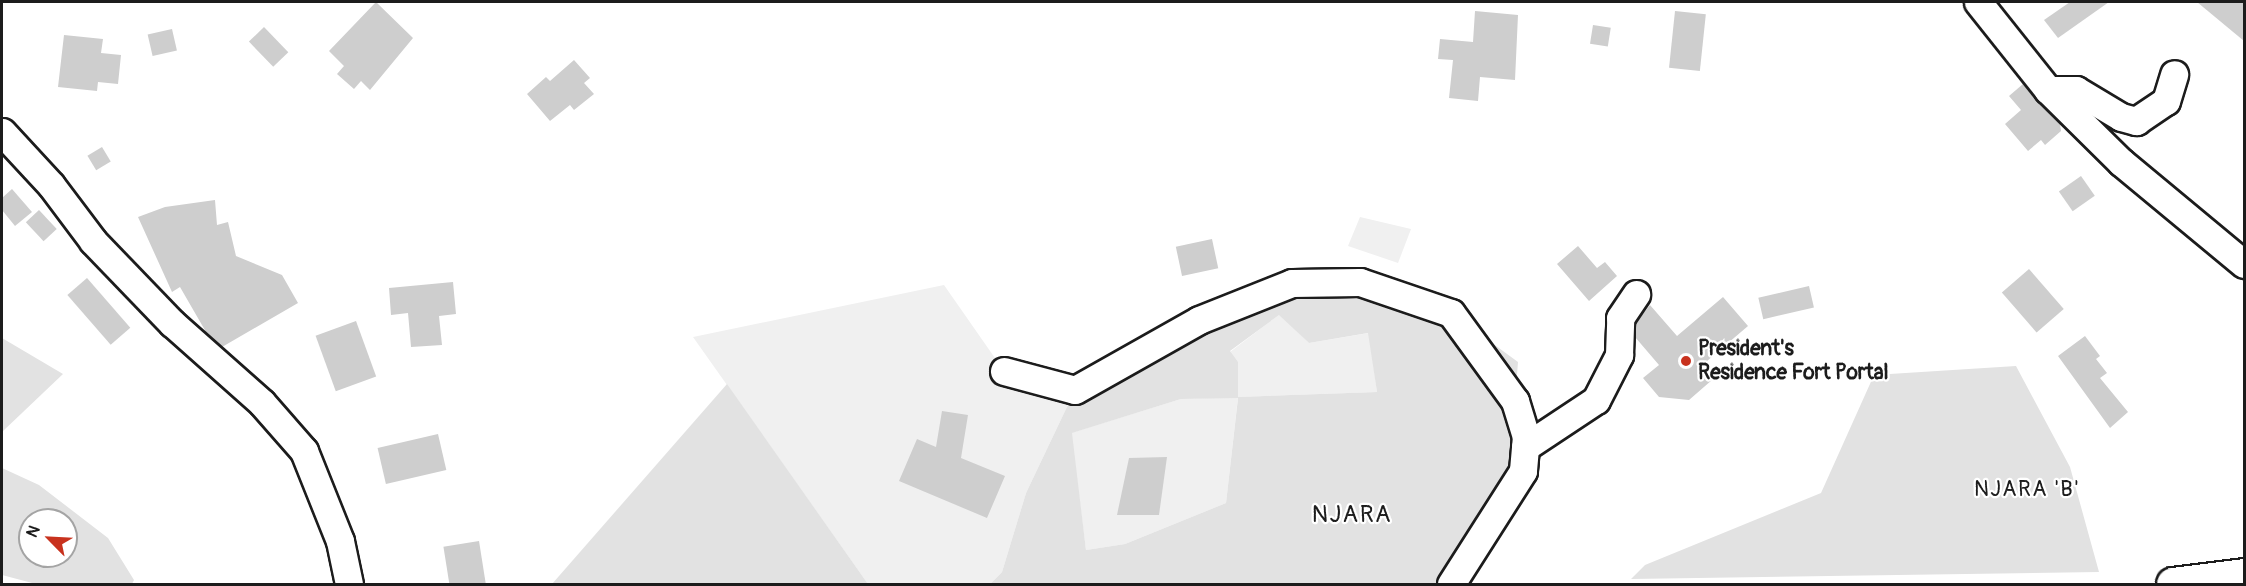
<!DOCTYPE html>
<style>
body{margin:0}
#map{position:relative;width:2246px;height:586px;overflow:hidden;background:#fff;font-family:Pangolin,sans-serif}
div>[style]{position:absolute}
.built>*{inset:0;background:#f0f0f0}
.green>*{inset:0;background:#e2e2e2}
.building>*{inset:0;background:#cecece;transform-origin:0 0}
.roads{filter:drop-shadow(2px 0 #1c1c1c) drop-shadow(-2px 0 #1c1c1c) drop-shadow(0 2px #1c1c1c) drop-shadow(0 -2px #1c1c1c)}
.minor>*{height:27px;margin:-13.5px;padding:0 13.5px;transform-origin:13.5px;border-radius:13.5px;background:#fff}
.major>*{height:33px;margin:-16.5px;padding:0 16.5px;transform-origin:16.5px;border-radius:16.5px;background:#fff}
.dots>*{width:16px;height:16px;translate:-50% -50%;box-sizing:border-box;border:3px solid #fff;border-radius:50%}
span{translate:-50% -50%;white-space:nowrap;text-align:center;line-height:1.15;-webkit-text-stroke:4.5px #fff;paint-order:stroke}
.poi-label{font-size:21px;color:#1c1c1c;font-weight:700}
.left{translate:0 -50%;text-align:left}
.neighbourhood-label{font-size:22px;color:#1c1c1c;letter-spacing:1.5px}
.quarter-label{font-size:24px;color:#1c1c1c;letter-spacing:1.5px}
.frame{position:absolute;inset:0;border:3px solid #1c1c1c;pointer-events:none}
.north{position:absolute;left:18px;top:508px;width:60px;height:60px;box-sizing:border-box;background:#fff;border:2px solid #a4a4a4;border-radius:50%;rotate:294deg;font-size:16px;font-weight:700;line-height:24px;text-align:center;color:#1c1c1c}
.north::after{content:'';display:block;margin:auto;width:21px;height:27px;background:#c8321e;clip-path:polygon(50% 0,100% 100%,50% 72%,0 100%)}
</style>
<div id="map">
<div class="built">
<i style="clip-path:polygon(1360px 217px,1411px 229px,1398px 263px,1348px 246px)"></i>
<i style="clip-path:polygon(944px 285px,1004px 371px,1075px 390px,1026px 493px,1002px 572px,990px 584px,868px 584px,693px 337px)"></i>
<i style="clip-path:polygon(1280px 314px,1309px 343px,1369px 333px,1377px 392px,1238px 397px,1226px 503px,1125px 544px,1086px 550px,1071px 433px,1181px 399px,1237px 397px,1230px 352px)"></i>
</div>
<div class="green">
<i style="clip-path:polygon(evenodd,1292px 283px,1451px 313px,1518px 362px,1515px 401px,1526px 436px,1451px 584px,990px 584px,1002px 572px,1026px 493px,1075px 390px,1292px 283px,1279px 315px,1309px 343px,1368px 333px,1377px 392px,1238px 397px,1238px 362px,1230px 351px,1279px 315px,1292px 283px,1238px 398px,1226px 503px,1125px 544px,1086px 550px,1072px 433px,1181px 399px,1238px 398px)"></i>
<i style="clip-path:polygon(2px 338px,63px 374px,2px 432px)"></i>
<i style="clip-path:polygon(2016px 366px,2070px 467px,2099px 572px,1631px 579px,1645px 565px,1821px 493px,1874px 375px)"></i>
<i style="clip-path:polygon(727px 384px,868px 584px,552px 584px)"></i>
<i style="clip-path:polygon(evenodd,2px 468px,39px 485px,108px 538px,134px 580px,132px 584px,36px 584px,2px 575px,2px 468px,30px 520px,66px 520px,66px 556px,30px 556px,30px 520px)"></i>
</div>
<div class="building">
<i style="clip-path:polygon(376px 2px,413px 38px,370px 90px,361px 81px,354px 89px,337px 74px,344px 66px,329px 51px)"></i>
<i style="clip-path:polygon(2070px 2px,2109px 2px,2058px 38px,2044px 20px)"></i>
<i style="clip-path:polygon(2197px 2px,2244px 2px,2244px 41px)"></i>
<i style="clip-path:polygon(1475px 11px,1518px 15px,1515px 80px,1480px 77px,1478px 101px,1449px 98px,1453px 60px,1438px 59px,1440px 39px,1473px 42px)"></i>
<i style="left:1675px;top:11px;width:31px;height:57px;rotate:6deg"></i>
<i style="left:1593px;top:25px;width:18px;height:19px;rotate:9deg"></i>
<i style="left:264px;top:27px;width:35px;height:21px;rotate:46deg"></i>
<i style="left:172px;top:29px;width:22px;height:25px;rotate:77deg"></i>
<i style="clip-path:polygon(64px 35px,103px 39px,101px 53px,121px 55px,118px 84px,98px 82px,97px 91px,58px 87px)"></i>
<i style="clip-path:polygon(574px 60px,590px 78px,584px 83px,594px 94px,574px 110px,570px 105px,550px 121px,527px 94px,546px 77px,550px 81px)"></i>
<i style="clip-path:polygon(2023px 84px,2060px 124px,2061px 131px,2045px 145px,2041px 140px,2028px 151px,2005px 124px,2021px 110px,2009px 96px)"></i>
<i style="left:102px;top:147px;width:17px;height:17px;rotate:59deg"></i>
<i style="left:2081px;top:176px;width:24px;height:27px;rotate:55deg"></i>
<i style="clip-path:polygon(12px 189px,32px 212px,15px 226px,2px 210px,2px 198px)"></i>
<i style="clip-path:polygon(215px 200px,217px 225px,228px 222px,236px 256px,282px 275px,298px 303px,222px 347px,206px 332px,180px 287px,172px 292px,138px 217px,165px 207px)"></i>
<i style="left:39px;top:210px;width:26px;height:18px;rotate:47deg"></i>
<i style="left:1212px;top:239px;width:30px;height:37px;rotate:78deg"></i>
<i style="clip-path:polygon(1578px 246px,1597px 268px,1605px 262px,1617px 276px,1589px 301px,1557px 264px)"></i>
<i style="left:2029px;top:269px;width:53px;height:36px;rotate:49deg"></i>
<i style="left:87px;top:278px;width:66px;height:26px;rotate:49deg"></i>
<i style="clip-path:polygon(453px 282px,456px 314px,439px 316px,442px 345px,411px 347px,408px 313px,391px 315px,389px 288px)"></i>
<i style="left:1809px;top:286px;width:22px;height:52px;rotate:77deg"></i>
<i style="clip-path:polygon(1723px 297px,1748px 326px,1700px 367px,1712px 380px,1689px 400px,1659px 397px,1643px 378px,1659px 365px,1635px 337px,1636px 323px,1650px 305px,1677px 336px)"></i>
<i style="left:356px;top:321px;width:59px;height:43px;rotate:70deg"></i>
<i style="clip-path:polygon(2085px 336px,2100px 356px,2096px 359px,2107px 373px,2100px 378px,2128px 412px,2110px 428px,2058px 356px)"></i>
<i style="clip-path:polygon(942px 411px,968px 415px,961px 458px,1005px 476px,987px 518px,899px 481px,917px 439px,936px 447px)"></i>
<i style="left:438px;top:434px;width:37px;height:62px;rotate:77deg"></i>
<i style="clip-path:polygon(1167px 457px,1159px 515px,1117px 515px,1129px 458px)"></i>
<i style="left:479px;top:541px;width:45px;height:36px;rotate:81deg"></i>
</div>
<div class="roads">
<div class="minor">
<i style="left:1978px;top:2px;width:112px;rotate:51.5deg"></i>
<i style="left:2048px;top:90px;width:103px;rotate:44.6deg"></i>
<i style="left:2121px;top:162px;width:160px;rotate:39.7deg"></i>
<i style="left:2048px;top:90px;width:28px"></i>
<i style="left:2076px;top:90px;width:52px;rotate:31deg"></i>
<i style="left:2121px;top:117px;width:16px;rotate:15deg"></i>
<i style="left:2136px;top:121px;width:36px;rotate:-34deg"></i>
<i style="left:2166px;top:101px;width:28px;rotate:-73deg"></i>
<i style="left:2px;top:132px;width:72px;rotate:47.2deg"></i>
<i style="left:51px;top:185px;width:70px;rotate:53.1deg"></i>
<i style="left:93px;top:241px;width:114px;rotate:46.1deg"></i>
<i style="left:172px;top:323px;width:120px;rotate:41.6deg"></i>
<i style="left:262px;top:403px;width:64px;rotate:48.8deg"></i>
<i style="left:304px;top:451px;width:97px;rotate:68.2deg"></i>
<i style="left:340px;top:541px;width:44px;rotate:78.2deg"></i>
<i style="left:1004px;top:371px;width:73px;rotate:15deg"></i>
<i style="left:1075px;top:390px;width:142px;rotate:-29.4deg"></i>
<i style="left:1199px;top:320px;width:100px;rotate:-21.7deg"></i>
<i style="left:1292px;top:283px;width:68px;rotate:-0.8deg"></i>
<i style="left:1360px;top:282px;width:96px;rotate:18.8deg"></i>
<i style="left:1451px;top:313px;width:109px;rotate:54deg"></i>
<i style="left:1515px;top:401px;width:37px;rotate:73deg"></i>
<i style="left:1526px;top:436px;width:35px;rotate:95deg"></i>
<i style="left:1523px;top:471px;width:134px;rotate:122.5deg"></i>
<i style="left:1525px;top:447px;width:85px;rotate:-33.5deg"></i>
<i style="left:1596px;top:400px;width:51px;rotate:-62.9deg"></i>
<i style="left:1619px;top:355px;width:37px;rotate:-88deg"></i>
<i style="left:1620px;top:318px;width:29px;rotate:-56deg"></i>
</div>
<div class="major">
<i style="left:2173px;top:584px;width:72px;rotate:-7.2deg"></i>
</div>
</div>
<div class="dots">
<i style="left:1686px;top:361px;background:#c8321e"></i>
</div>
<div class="poi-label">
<span class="left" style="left:1698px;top:361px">President's<br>Residence Fort Portal</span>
</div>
<div class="neighbourhood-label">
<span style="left:2027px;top:490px">NJARA 'B'</span>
</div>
<div class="quarter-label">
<span style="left:1352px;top:515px">NJARA</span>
</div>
<div class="frame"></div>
<div class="north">N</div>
</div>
